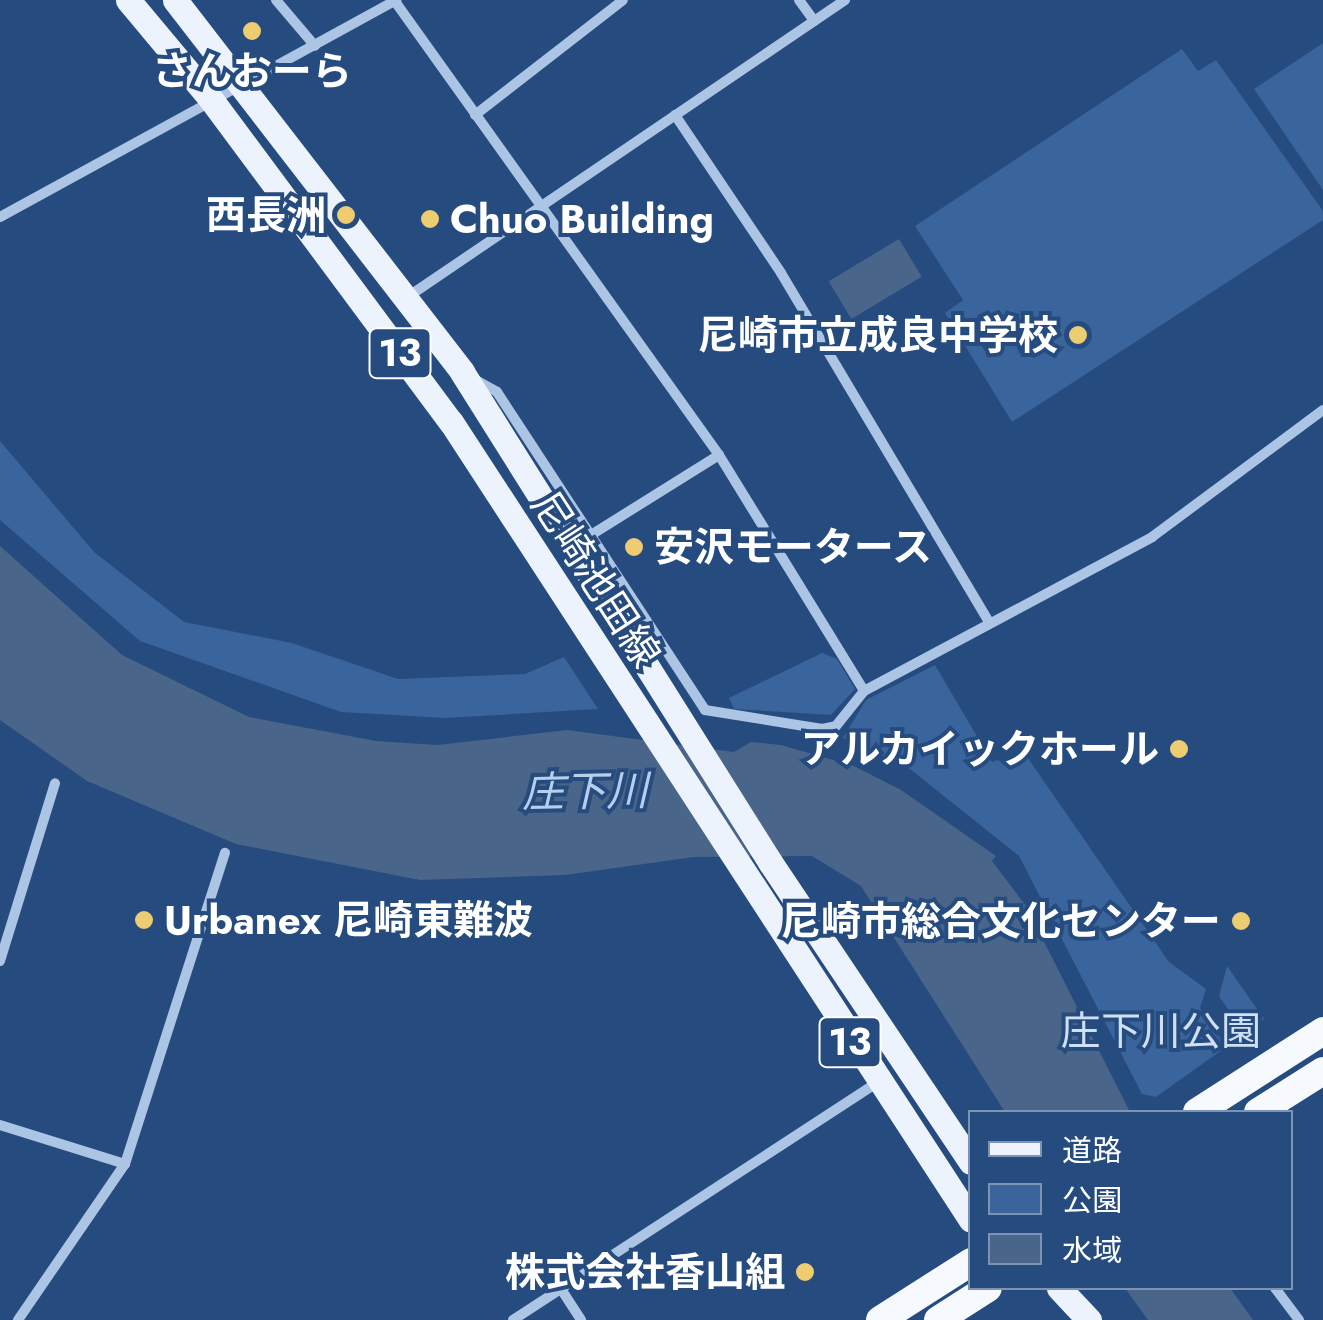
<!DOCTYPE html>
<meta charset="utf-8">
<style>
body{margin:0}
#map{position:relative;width:1323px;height:1320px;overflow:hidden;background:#264b7e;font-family:Jost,"Noto Sans JP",sans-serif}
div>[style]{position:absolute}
.green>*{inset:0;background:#3a649c}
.water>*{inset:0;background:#49658a;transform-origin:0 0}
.minor>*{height:10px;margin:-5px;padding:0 5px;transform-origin:5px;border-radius:5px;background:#acc5e5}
.primary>*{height:25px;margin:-12.5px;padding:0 12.5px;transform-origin:12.5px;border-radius:12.5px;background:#ecf3fd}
.trunk>*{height:28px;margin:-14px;padding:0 14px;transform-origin:14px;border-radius:14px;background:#f6f9fe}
.dots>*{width:28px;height:28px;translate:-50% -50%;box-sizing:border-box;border:5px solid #264b7e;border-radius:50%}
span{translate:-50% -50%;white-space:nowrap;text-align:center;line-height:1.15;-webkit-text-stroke:8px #264b7e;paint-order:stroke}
.shield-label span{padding:2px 8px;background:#264b7e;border:2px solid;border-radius:8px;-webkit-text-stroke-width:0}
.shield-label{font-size:38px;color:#fff;font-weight:700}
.poi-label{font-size:40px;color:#fff;font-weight:700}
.right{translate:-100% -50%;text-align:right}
.left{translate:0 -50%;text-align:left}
.street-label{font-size:40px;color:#fff}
.park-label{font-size:40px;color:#cfdff4}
.water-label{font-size:42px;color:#b7cfed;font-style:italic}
.legend{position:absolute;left:968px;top:1110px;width:325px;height:180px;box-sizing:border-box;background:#264b7e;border:2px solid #7d93b2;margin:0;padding:12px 18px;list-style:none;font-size:30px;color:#fff}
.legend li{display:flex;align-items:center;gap:20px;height:50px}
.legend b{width:50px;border:2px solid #7d93b2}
</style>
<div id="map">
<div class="green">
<i style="clip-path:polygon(1323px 43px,1323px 190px,1254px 89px)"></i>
<i style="clip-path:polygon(1182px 49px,1198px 71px,1216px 60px,1323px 211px,1323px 220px,1012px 422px,945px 313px,963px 300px,915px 226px)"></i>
<i style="clip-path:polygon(0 441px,94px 552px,184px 622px,292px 643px,398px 679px,525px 674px,564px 657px,598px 709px,446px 718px,341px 712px,140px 641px,0 520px)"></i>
<i style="clip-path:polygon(822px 653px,837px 659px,855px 689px,831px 715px,734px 709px,729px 698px)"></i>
<i style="clip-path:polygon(935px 665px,992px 762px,1023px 751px,1169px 962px,1206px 989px,1200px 1008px,1226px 1047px,1156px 1097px,1142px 1094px,1019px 856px,910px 769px,843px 738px,866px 700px)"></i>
<i style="clip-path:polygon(1227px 966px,1264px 1019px,1244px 1033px,1219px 996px)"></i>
</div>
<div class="water">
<i style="left:899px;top:239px;width:44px;height:82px;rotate:59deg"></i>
<i style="clip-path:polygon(0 546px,122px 655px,249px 717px,376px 741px,438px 745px,567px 730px,734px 752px,751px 742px,781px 745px,854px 766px,901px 790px,996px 856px,992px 861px,1026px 906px,1130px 1112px,1005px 1112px,861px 886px,812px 856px,694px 857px,565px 875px,420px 880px,236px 844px,87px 781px,0 720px)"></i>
<i style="clip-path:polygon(1125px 1288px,1230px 1288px,1253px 1320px,1148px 1320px)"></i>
</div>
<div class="minor">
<i style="left:276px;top:0;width:60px;rotate:49.7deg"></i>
<i style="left:394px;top:0;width:559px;rotate:54.46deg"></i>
<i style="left:719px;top:455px;width:277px;rotate:58.4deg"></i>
<i style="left:799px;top:0;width:26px;rotate:54deg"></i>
<i style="left:475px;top:115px;width:187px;rotate:-37.8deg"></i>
<i style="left:675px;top:115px;width:190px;rotate:56.1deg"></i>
<i style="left:781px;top:273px;width:408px;rotate:59.2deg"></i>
<i style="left:0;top:217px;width:452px;rotate:-28.7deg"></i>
<i style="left:409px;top:296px;width:527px;rotate:-34.17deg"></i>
<i style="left:474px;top:379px;width:26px;rotate:29deg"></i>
<i style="left:497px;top:392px;width:380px;rotate:56.8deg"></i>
<i style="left:705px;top:710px;width:119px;rotate:9.2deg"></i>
<i style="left:822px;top:729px;width:14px;rotate:-12deg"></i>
<i style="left:836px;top:726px;width:45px;rotate:-51.3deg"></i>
<i style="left:864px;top:691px;width:327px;rotate:-28.1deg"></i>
<i style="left:1152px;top:537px;width:213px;rotate:-36.6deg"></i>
<i style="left:591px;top:535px;width:151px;rotate:-32deg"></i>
<i style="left:0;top:961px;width:186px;rotate:-72.8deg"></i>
<i style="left:0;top:1125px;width:131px;rotate:17.3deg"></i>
<i style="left:1275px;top:1288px;width:40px;rotate:53deg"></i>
<i style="left:561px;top:1289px;width:37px;rotate:57deg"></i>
<i style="left:18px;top:1320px;width:189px;rotate:-55.6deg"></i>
<i style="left:125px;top:1164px;width:327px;rotate:-72.2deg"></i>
<i style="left:513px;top:1320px;width:434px;rotate:-33.1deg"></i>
</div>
<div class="primary">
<i style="left:128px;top:0;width:128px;rotate:50.1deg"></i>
<i style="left:210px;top:98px;width:404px;rotate:53.4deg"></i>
<i style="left:451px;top:422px;width:952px;rotate:56.91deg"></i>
<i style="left:175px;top:0;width:470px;rotate:52.3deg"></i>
<i style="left:462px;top:372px;width:579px;rotate:57.85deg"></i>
<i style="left:770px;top:862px;width:361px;rotate:56.2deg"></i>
<i style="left:1059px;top:1288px;width:44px;rotate:46.8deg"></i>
</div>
<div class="trunk">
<i style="left:1197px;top:1112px;width:150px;rotate:-32.7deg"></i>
<i style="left:1258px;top:1112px;width:77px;rotate:-32.2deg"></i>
<i style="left:880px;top:1320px;width:108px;rotate:-32.5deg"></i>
<i style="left:938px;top:1320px;width:59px;rotate:-32.6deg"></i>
</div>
<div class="dots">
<i style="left:252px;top:31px;background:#eecc71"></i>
<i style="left:346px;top:215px;background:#eecc71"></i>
<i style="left:430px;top:219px;background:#eecc71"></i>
<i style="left:1078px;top:335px;background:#eecc71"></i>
<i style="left:634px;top:547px;background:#eecc71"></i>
<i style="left:1179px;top:749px;background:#eecc71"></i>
<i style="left:144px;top:920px;background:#eecc71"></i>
<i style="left:1241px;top:921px;background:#eecc71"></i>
<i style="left:805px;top:1272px;background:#eecc71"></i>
</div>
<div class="shield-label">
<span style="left:400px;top:353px">13</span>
<span style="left:850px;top:1042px">13</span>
</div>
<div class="poi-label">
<span style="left:252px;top:71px">さんおーら</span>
<span class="right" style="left:326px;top:215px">西長洲</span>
<span class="left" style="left:450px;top:219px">Chuo Building</span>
<span class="right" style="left:1058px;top:335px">尼崎市立成良中学校</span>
<span class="left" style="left:654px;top:547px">安沢モータース</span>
<span class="right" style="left:1159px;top:749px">アルカイックホール</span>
<span class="left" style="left:164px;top:920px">Urbanex 尼崎東難波</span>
<span class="right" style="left:1221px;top:921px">尼崎市総合文化センター</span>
<span class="right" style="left:785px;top:1272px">株式会社香山組</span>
</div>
<div class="street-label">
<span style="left:596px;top:579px;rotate:57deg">尼崎池田線</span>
</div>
<div class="park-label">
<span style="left:1161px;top:1031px">庄下川公園</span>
</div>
<div class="water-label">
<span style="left:585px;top:792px;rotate:-1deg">庄下川</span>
</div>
<ul class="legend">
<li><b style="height:12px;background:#ecf3fd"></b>道路</li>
<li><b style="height:28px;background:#3a649c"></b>公園</li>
<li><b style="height:28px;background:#49658a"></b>水域</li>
</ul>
</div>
